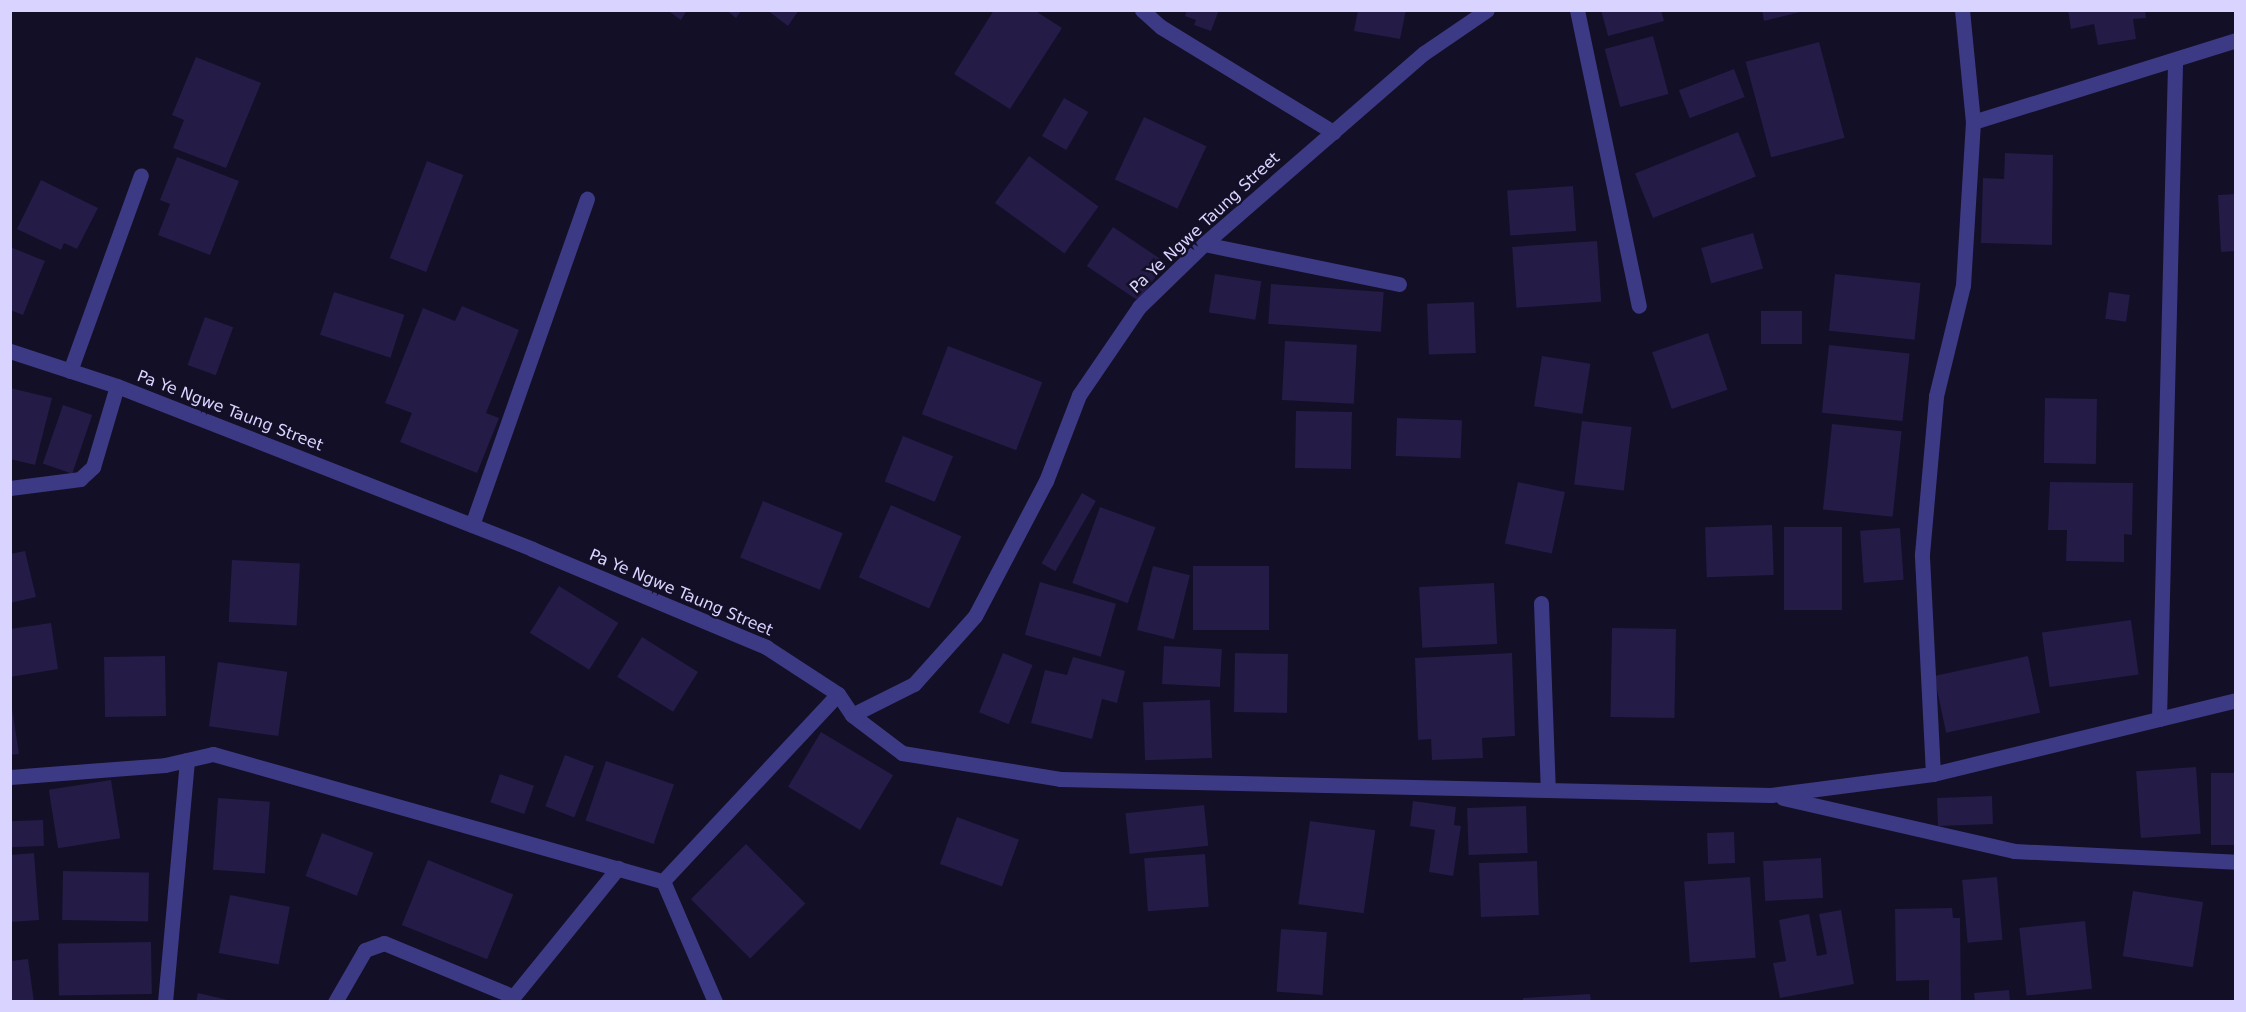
<!DOCTYPE html>
<style>
body{margin:0}
#map{position:relative;width:2246px;height:1012px;overflow:hidden;background:#130f26;font-family:"DejaVu Sans",sans-serif}
div>[style]{position:absolute}
.building>*{inset:0;background:#241b47;transform-origin:0 0}
.service>*{height:15px;margin:-7.5px;padding:0 7.5px;transform-origin:7.5px;border-radius:7.5px;background:#3d3a85}
.minor>*{height:15px;margin:-7.5px;padding:0 7.5px;transform-origin:7.5px;border-radius:7.5px;background:#3d3a85}
span{translate:-50% -50%;white-space:nowrap;text-align:center;line-height:1.15;-webkit-text-stroke:5px #130f26;paint-order:stroke}
.street-label{font-size:16px;color:#d9d4ff}
.frame{position:absolute;inset:0;border:12px solid #d9d4ff;pointer-events:none}
</style>
<div id="map">
<div class="building">
<i style="clip-path:polygon(667px 10px,687px 10px,681px 20px)"></i>
<i style="clip-path:polygon(726px 10px,742px 10px,736px 18px)"></i>
<i style="clip-path:polygon(767px 10px,799px 10px,788px 26px)"></i>
<i style="clip-path:polygon(994px 10px,1034px 10px,1062px 28px,1010px 109px,954px 74px)"></i>
<i style="clip-path:polygon(1187px 10px,1219px 10px,1211px 31px,1194px 25px,1196px 20px,1185px 16px)"></i>
<i style="clip-path:polygon(1358px 10px,1406px 10px,1400px 39px,1354px 31px)"></i>
<i style="clip-path:polygon(1601px 10px,1661px 10px,1664px 21px,1608px 36px)"></i>
<i style="clip-path:polygon(1762px 10px,1805px 10px,1805px 11px,1764px 21px)"></i>
<i style="clip-path:polygon(2068px 10px,2145px 10px,2146px 18px,2133px 19px,2136px 39px,2098px 45px,2094px 24px,2071px 29px)"></i>
<i style="left:1653px;top:36px;width:60px;height:50px;rotate:75deg"></i>
<i style="left:1819px;top:42px;width:99px;height:76px;rotate:75deg"></i>
<i style="clip-path:polygon(196px 57px,261px 83px,226px 168px,173px 148px,184px 120px,172px 115px)"></i>
<i style="left:1734px;top:69px;width:30px;height:59px;rotate:69deg"></i>
<i style="left:1064px;top:98px;width:28px;height:44px;rotate:30deg"></i>
<i style="left:1144px;top:117px;width:69px;height:69px;rotate:25deg"></i>
<i style="left:1738px;top:132px;width:48px;height:111px;rotate:68deg"></i>
<i style="clip-path:polygon(2005px 153px,2053px 155px,2052px 245px,1981px 243px,1983px 178px,2004px 179px)"></i>
<i style="left:1029px;top:156px;width:86px;height:58px;rotate:36deg"></i>
<i style="clip-path:polygon(177px 157px,239px 181px,210px 255px,158px 235px,170px 204px,160px 200px)"></i>
<i style="left:427px;top:161px;width:39px;height:104px;rotate:21deg"></i>
<i style="clip-path:polygon(41px 180px,98px 208px,77px 249px,64px 243px,61px 250px,17px 229px)"></i>
<i style="left:1573px;top:186px;width:45px;height:66px;rotate:86deg"></i>
<i style="clip-path:polygon(2236px 194px,2236px 251px,2221px 252px,2218px 195px)"></i>
<i style="left:1113px;top:227px;width:63px;height:47px;rotate:34deg"></i>
<i style="left:1753px;top:233px;width:37px;height:54px;rotate:74deg"></i>
<i style="left:1597px;top:241px;width:61px;height:85px;rotate:86deg"></i>
<i style="clip-path:polygon(10px 247px,45px 261px,23px 315px,10px 310px)"></i>
<i style="left:1215px;top:274px;width:47px;height:39px;rotate:9deg"></i>
<i style="left:1835px;top:274px;width:86px;height:57px;rotate:6deg"></i>
<i style="left:1271px;top:284px;width:113px;height:40px;rotate:4deg"></i>
<i style="left:334px;top:292px;width:74px;height:45px;rotate:18deg"></i>
<i style="left:2109px;top:292px;width:21px;height:27px;rotate:8deg"></i>
<i style="left:1474px;top:302px;width:51px;height:47px;rotate:88deg"></i>
<i style="clip-path:polygon(462px 306px,519px 330px,486px 413px,499px 418px,477px 473px,400px 442px,412px 413px,385px 403px,423px 308px,455px 321px)"></i>
<i style="left:1761px;top:311px;width:41px;height:33px"></i>
<i style="left:205px;top:317px;width:30px;height:51px;rotate:20deg"></i>
<i style="left:1708px;top:333px;width:60px;height:59px;rotate:71deg"></i>
<i style="left:1285px;top:341px;width:72px;height:59px;rotate:3deg"></i>
<i style="left:1829px;top:345px;width:81px;height:68px;rotate:6deg"></i>
<i style="left:948px;top:346px;width:101px;height:73px;rotate:21deg"></i>
<i style="left:1542px;top:356px;width:49px;height:51px;rotate:9deg"></i>
<i style="clip-path:polygon(10px 388px,52px 398px,35px 465px,10px 459px)"></i>
<i style="left:2045px;top:398px;width:52px;height:65px;rotate:1deg"></i>
<i style="left:63px;top:405px;width:31px;height:62px;rotate:19deg"></i>
<i style="left:1296px;top:411px;width:56px;height:57px;rotate:1deg"></i>
<i style="left:1397px;top:418px;width:65px;height:38px;rotate:2deg"></i>
<i style="left:1582px;top:421px;width:50px;height:64px;rotate:7deg"></i>
<i style="left:1832px;top:424px;width:70px;height:86px;rotate:6deg"></i>
<i style="left:903px;top:436px;width:54px;height:49px;rotate:22deg"></i>
<i style="left:1518px;top:482px;width:48px;height:63px;rotate:12deg"></i>
<i style="clip-path:polygon(2050px 482px,2133px 483px,2132px 535px,2124px 534px,2124px 562px,2066px 561px,2067px 530px,2048px 530px)"></i>
<i style="left:1082px;top:493px;width:16px;height:81px;rotate:30deg"></i>
<i style="left:763px;top:501px;width:86px;height:61px;rotate:22deg"></i>
<i style="left:891px;top:505px;width:77px;height:79px;rotate:24deg"></i>
<i style="left:1100px;top:507px;width:59px;height:81px;rotate:20deg"></i>
<i style="left:1772px;top:525px;width:50px;height:67px;rotate:88deg"></i>
<i style="left:1784px;top:527px;width:58px;height:83px"></i>
<i style="left:1900px;top:528px;width:52px;height:40px;rotate:86deg"></i>
<i style="clip-path:polygon(25px 551px,36px 597px,10px 603px,10px 554px)"></i>
<i style="left:232px;top:560px;width:68px;height:62px;rotate:3deg"></i>
<i style="left:1153px;top:566px;width:38px;height:66px;rotate:14deg"></i>
<i style="left:1269px;top:566px;width:64px;height:76px;rotate:90deg"></i>
<i style="left:1040px;top:582px;width:79px;height:55px;rotate:16deg"></i>
<i style="left:1494px;top:583px;width:61px;height:75px;rotate:87deg"></i>
<i style="left:559px;top:586px;width:70px;height:55px;rotate:32deg"></i>
<i style="left:2131px;top:620px;width:55px;height:90px;rotate:82deg"></i>
<i style="clip-path:polygon(51px 623px,58px 669px,10px 677px,10px 629px)"></i>
<i style="left:1612px;top:628px;width:64px;height:89px;rotate:1deg"></i>
<i style="left:642px;top:637px;width:66px;height:47px;rotate:32deg"></i>
<i style="left:1164px;top:646px;width:58px;height:38px;rotate:3deg"></i>
<i style="left:1003px;top:653px;width:32px;height:64px;rotate:22deg"></i>
<i style="left:1235px;top:653px;width:53px;height:59px;rotate:1deg"></i>
<i style="clip-path:polygon(1512px 653px,1515px 736px,1482px 738px,1483px 758px,1432px 760px,1431px 739px,1418px 740px,1415px 658px)"></i>
<i style="left:165px;top:656px;width:60px;height:61px;rotate:89deg"></i>
<i style="left:2028px;top:656px;width:58px;height:96px;rotate:78deg"></i>
<i style="clip-path:polygon(1073px 657px,1125px 671px,1117px 703px,1102px 699px,1092px 739px,1031px 723px,1045px 670px,1067px 675px)"></i>
<i style="left:218px;top:662px;width:70px;height:65px;rotate:8deg"></i>
<i style="clip-path:polygon(10px 695px,19px 754px,10px 755px)"></i>
<i style="left:1210px;top:700px;width:58px;height:67px;rotate:88deg"></i>
<i style="left:821px;top:732px;width:84px;height:64px;rotate:31deg"></i>
<i style="left:565px;top:755px;width:31px;height:55px;rotate:21deg"></i>
<i style="left:606px;top:761px;width:72px;height:63px;rotate:19deg"></i>
<i style="left:2196px;top:767px;width:67px;height:60px;rotate:86deg"></i>
<i style="left:2211px;top:773px;width:25px;height:72px"></i>
<i style="left:500px;top:774px;width:36px;height:30px;rotate:19deg"></i>
<i style="left:111px;top:780px;width:59px;height:63px;rotate:81deg"></i>
<i style="left:1992px;top:796px;width:28px;height:55px;rotate:88deg"></i>
<i style="left:218px;top:798px;width:52px;height:72px;rotate:4deg"></i>
<i style="clip-path:polygon(1413px 801px,1456px 807px,1454px 825px,1461px 826px,1453px 876px,1429px 872px,1435px 830px,1410px 826px)"></i>
<i style="left:1204px;top:805px;width:41px;height:79px;rotate:84deg"></i>
<i style="left:1526px;top:806px;width:47px;height:59px;rotate:88deg"></i>
<i style="left:957px;top:817px;width:66px;height:50px;rotate:20deg"></i>
<i style="left:43px;top:820px;width:26px;height:33px;rotate:88deg"></i>
<i style="left:1310px;top:821px;width:66px;height:84px;rotate:8deg"></i>
<i style="left:1734px;top:832px;width:31px;height:27px;rotate:88deg"></i>
<i style="left:322px;top:833px;width:55px;height:46px;rotate:21deg"></i>
<i style="left:746px;top:844px;width:84px;height:78px;rotate:45deg"></i>
<i style="clip-path:polygon(34px 853px,39px 920px,10px 922px,10px 855px)"></i>
<i style="left:1205px;top:854px;width:53px;height:61px;rotate:86deg"></i>
<i style="left:1821px;top:858px;width:40px;height:58px;rotate:87deg"></i>
<i style="left:428px;top:860px;width:92px;height:70px;rotate:22deg"></i>
<i style="left:1537px;top:861px;width:54px;height:58px;rotate:88deg"></i>
<i style="left:63px;top:871px;width:86px;height:49px;rotate:1deg"></i>
<i style="left:1750px;top:877px;width:81px;height:66px;rotate:86deg"></i>
<i style="left:1997px;top:877px;width:63px;height:35px;rotate:85deg"></i>
<i style="left:2133px;top:891px;width:71px;height:66px;rotate:9deg"></i>
<i style="left:230px;top:895px;width:61px;height:59px;rotate:11deg"></i>
<i style="clip-path:polygon(1952px 908px,1953px 918px,1960px 918px,1961px 1002px,1929px 1002px,1929px 980px,1896px 981px,1895px 909px)"></i>
<i style="clip-path:polygon(1841px 910px,1854px 984px,1780px 998px,1773px 963px,1786px 961px,1779px 920px,1809px 914px,1817px 956px,1827px 954px,1819px 914px)"></i>
<i style="left:2085px;top:921px;width:68px;height:66px;rotate:84deg"></i>
<i style="left:1281px;top:929px;width:46px;height:63px;rotate:4deg"></i>
<i style="left:151px;top:942px;width:52px;height:93px;rotate:89deg"></i>
<i style="clip-path:polygon(28px 959px,34px 1002px,10px 1002px,10px 961px)"></i>
<i style="clip-path:polygon(2009px 990px,2010px 1002px,1975px 1002px,1974px 993px)"></i>
<i style="clip-path:polygon(198px 993px,232px 1001px,231px 1002px,196px 1002px)"></i>
<i style="clip-path:polygon(1590px 994px,1591px 1002px,1523px 1002px,1523px 998px)"></i>
</div>
<div class="service">
<i style="left:70px;top:371px;width:208px;rotate:-70.1deg"></i>
<i style="left:472px;top:525px;width:346px;rotate:-70.6deg"></i>
</div>
<div class="minor">
<i style="left:1142px;top:10px;width:25px;rotate:42deg"></i>
<i style="left:1161px;top:27px;width:202px;rotate:31.4deg"></i>
<i style="left:1577px;top:10px;width:302px;rotate:78.2deg"></i>
<i style="left:1973px;top:122px;width:275px;rotate:-17.3deg"></i>
<i style="left:1204px;top:244px;width:199px;rotate:11.6deg"></i>
<i style="left:10px;top:351px;width:113px;rotate:18.1deg"></i>
<i style="left:117px;top:386px;width:446px;rotate:21.4deg"></i>
<i style="left:532px;top:549px;width:254px;rotate:22.7deg"></i>
<i style="left:766px;top:647px;width:86px;rotate:33.1deg"></i>
<i style="left:838px;top:694px;width:25px;rotate:56deg"></i>
<i style="left:852px;top:715px;width:69px;rotate:-26.6deg"></i>
<i style="left:914px;top:684px;width:91px;rotate:-48.1deg"></i>
<i style="left:975px;top:616px;width:153px;rotate:-62.3deg"></i>
<i style="left:1046px;top:481px;width:92px;rotate:-69deg"></i>
<i style="left:1079px;top:395px;width:107px;rotate:-55.7deg"></i>
<i style="left:1139px;top:307px;width:91px;rotate:-44.1deg"></i>
<i style="left:1204px;top:244px;width:291px;rotate:-41deg"></i>
<i style="left:1424px;top:53px;width:76px;rotate:-34.3deg"></i>
<i style="left:10px;top:488px;width:71px;rotate:-7.3deg"></i>
<i style="left:80px;top:479px;width:18px;rotate:-43deg"></i>
<i style="left:93px;top:467px;width:84px;rotate:-73.5deg"></i>
<i style="left:1541px;top:603px;width:187px;rotate:87.9deg"></i>
<i style="left:852px;top:715px;width:63px;rotate:37.2deg"></i>
<i style="left:902px;top:753px;width:160px;rotate:9.3deg"></i>
<i style="left:1060px;top:779px;width:711px;rotate:1.29deg"></i>
<i style="left:1771px;top:795px;width:163px;rotate:-7.4deg"></i>
<i style="left:1933px;top:774px;width:312px;rotate:-13.7deg"></i>
<i style="left:2159px;top:719px;width:657px;rotate:-88.6deg"></i>
<i style="left:1933px;top:774px;width:220px;rotate:-92.9deg"></i>
<i style="left:1922px;top:554px;width:159px;rotate:-84.9deg"></i>
<i style="left:1936px;top:396px;width:114px;rotate:-76.3deg"></i>
<i style="left:1963px;top:285px;width:163px;rotate:-86.5deg"></i>
<i style="left:1973px;top:122px;width:113px;rotate:-95.6deg"></i>
<i style="left:10px;top:777px;width:155px;rotate:-4.4deg"></i>
<i style="left:165px;top:765px;width:49px;rotate:-12.9deg"></i>
<i style="left:213px;top:754px;width:468px;rotate:15.8deg"></i>
<i style="left:1783px;top:798px;width:237px;rotate:12.9deg"></i>
<i style="left:2014px;top:851px;width:222px;rotate:2.8deg"></i>
<i style="left:663px;top:881px;width:256px;rotate:-46.9deg"></i>
<i style="left:663px;top:881px;width:132px;rotate:66.7deg"></i>
<i style="left:165px;top:1002px;width:243px;rotate:-84.8deg"></i>
<i style="left:335px;top:1002px;width:60px;rotate:-60deg"></i>
<i style="left:365px;top:950px;width:20px;rotate:-20deg"></i>
<i style="left:384px;top:943px;width:139px;rotate:22.5deg"></i>
<i style="left:509px;top:1002px;width:173px;rotate:-50.9deg"></i>
</div>
<div class="street-label">
<span style="left:1205px;top:223px;rotate:-43deg">Pa Ye Ngwe Taung Street</span>
<span style="left:230px;top:411px;rotate:21deg">Pa Ye Ngwe Taung Street</span>
<span style="left:681px;top:593px;rotate:23deg">Pa Ye Ngwe Taung Street</span>
</div>
<div class="frame"></div>
</div>
